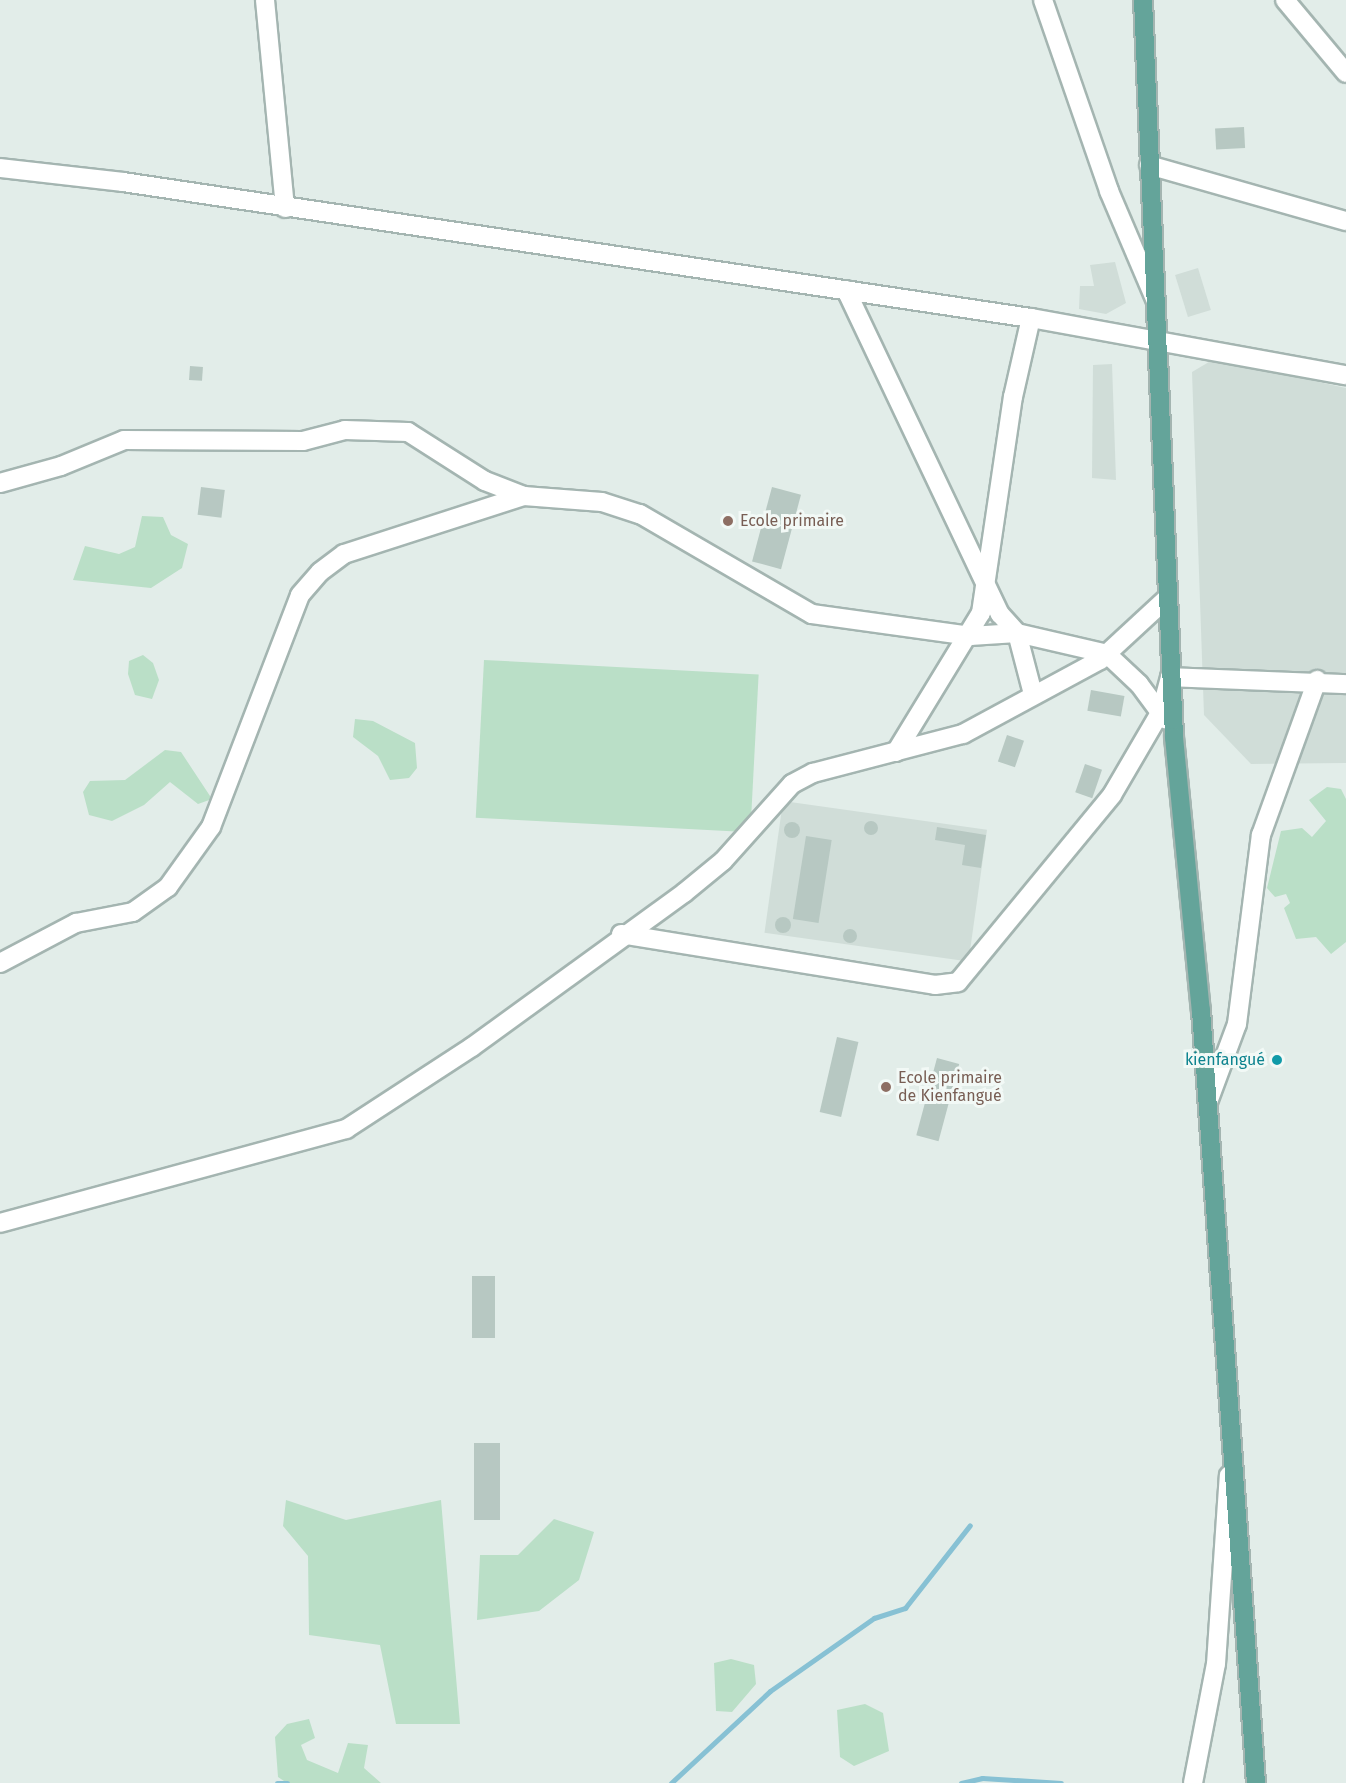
<!DOCTYPE html>
<meta charset="utf-8">
<style>
body{margin:0}
#map{position:relative;width:1346px;height:1783px;overflow:hidden;background:#e2ede9;font-family:"Fira Sans",sans-serif}
div>[style]{position:absolute}
.built>*{inset:0;background:#d0ddd8;transform-origin:0 0}
.green>*{inset:0;background:#badfc7;transform-origin:0 0}
.stream>*{height:5px;margin:-2.5px;padding:0 2.5px;transform-origin:2.5px;border-radius:2.5px;background:#87c1d4}
.building>*{inset:0;background:#b7c8c2;transform-origin:0 0}
.round{border-radius:50%}
.roads{filter:drop-shadow(2px 0 #a4b5b1) drop-shadow(-2px 0 #a4b5b1) drop-shadow(0 2px #a4b5b1) drop-shadow(0 -2px #a4b5b1)}
.minor>*{height:18px;margin:-9px;padding:0 9px;transform-origin:9px;border-radius:9px;background:#fff}
.major>*{height:18px;margin:-9px;padding:0 9px;transform-origin:9px;border-radius:9px;background:#64a49a}
.dots>*{width:16px;height:16px;translate:-50% -50%;box-sizing:border-box;border:3px solid #f2f9f6;border-radius:50%}
span{translate:-50% -50%;white-space:nowrap;text-align:center;line-height:1.15;-webkit-text-stroke:6px #f2f9f6;paint-order:stroke}
.education-label{font-size:16px;color:#785e54}
.left{translate:0 -50%;text-align:left}
.culture-label{font-size:16px;color:#0d838f}
.right{translate:-100% -50%;text-align:right}
</style>
<div id="map">
<div class="built">
<i style="clip-path:polygon(1115px 262px,1126px 303px,1106px 314px,1079px 309px,1080px 286px,1094px 286px,1090px 265px)"></i>
<i style="left:1198px;top:268px;width:44px;height:24px;rotate:73deg"></i>
<i style="clip-path:polygon(1214px 359px,1346px 388px,1346px 763px,1251px 764px,1204px 715px,1192px 372px)"></i>
<i style="clip-path:polygon(1112px 364px,1116px 480px,1092px 478px,1093px 365px)"></i>
<i style="left:783px;top:801px;width:206px;height:133px;rotate:8deg"></i>
</div>
<div class="green">
<i style="clip-path:polygon(142px 516px,163px 517px,171px 535px,188px 544px,182px 568px,151px 588px,73px 580px,85px 546px,119px 554px,135px 547px)"></i>
<i style="clip-path:polygon(143px 655px,153px 663px,159px 680px,152px 699px,135px 695px,128px 674px,129px 661px)"></i>
<i style="left:484px;top:660px;width:275px;height:158px;rotate:3deg"></i>
<i style="clip-path:polygon(355px 719px,373px 721px,415px 743px,417px 768px,409px 778px,390px 780px,378px 756px,353px 737px)"></i>
<i style="clip-path:polygon(165px 750px,181px 752px,212px 799px,198px 804px,170px 782px,144px 805px,112px 821px,89px 815px,83px 792px,90px 781px,125px 780px)"></i>
<i style="clip-path:polygon(1327px 787px,1341px 789px,1346px 799px,1346px 942px,1331px 954px,1316px 937px,1296px 939px,1284px 908px,1290px 903px,1286px 894px,1275px 897px,1267px 888px,1281px 831px,1302px 828px,1312px 837px,1326px 821px,1309px 800px)"></i>
<i style="clip-path:polygon(286px 1500px,346px 1520px,441px 1500px,460px 1724px,396px 1724px,380px 1645px,309px 1635px,308px 1556px,283px 1526px)"></i>
<i style="clip-path:polygon(554px 1519px,594px 1532px,579px 1580px,539px 1611px,477px 1620px,480px 1555px,518px 1555px)"></i>
<i style="clip-path:polygon(731px 1659px,754px 1665px,756px 1684px,732px 1712px,716px 1711px,714px 1663px)"></i>
<i style="clip-path:polygon(865px 1704px,883px 1713px,889px 1751px,854px 1766px,840px 1757px,837px 1710px)"></i>
<i style="clip-path:polygon(309px 1719px,315px 1738px,301px 1745px,307px 1760px,338px 1773px,348px 1743px,368px 1745px,364px 1768px,381px 1783px,287px 1783px,278px 1777px,275px 1737px,287px 1724px)"></i>
</div>
<div class="stream">
<i style="left:277px;top:1783px;width:10px"></i>
<i style="left:671px;top:1783px;width:135px;rotate:-42.9deg"></i>
<i style="left:770px;top:1691px;width:127px;rotate:-35.1deg"></i>
<i style="left:874px;top:1618px;width:33px;rotate:-18deg"></i>
<i style="left:905px;top:1608px;width:105px;rotate:-51.9deg"></i>
<i style="left:961px;top:1783px;width:22px;rotate:-13deg"></i>
<i style="left:982px;top:1778px;width:79px;rotate:3.6deg"></i>
</div>
<div class="building">
<i style="left:1244px;top:127px;width:21px;height:29px;rotate:87deg"></i>
<i style="left:190px;top:366px;width:13px;height:14px;rotate:4deg"></i>
<i style="left:201px;top:487px;width:24px;height:28px;rotate:7deg"></i>
<i style="left:772px;top:487px;width:30px;height:77px;rotate:15deg"></i>
<i style="left:1091px;top:690px;width:34px;height:21px;rotate:10deg"></i>
<i style="left:1007px;top:735px;width:18px;height:28px;rotate:19deg"></i>
<i style="left:1085px;top:764px;width:18px;height:30px;rotate:19deg"></i>
<i class="round" style="left:864px;top:821px;width:14px;height:14px"></i>
<i class="round" style="left:784px;top:822px;width:16px;height:16px"></i>
<i style="clip-path:polygon(937px 827px,986px 835px,981px 868px,962px 865px,965px 845px,935px 840px)"></i>
<i style="left:806px;top:836px;width:26px;height:84px;rotate:9deg"></i>
<i class="round" style="left:775px;top:917px;width:16px;height:16px"></i>
<i class="round" style="left:843px;top:929px;width:14px;height:14px"></i>
<i style="left:837px;top:1037px;width:22px;height:77px;rotate:13deg"></i>
<i style="left:937px;top:1058px;width:23px;height:80px;rotate:15deg"></i>
<i style="left:472px;top:1276px;width:23px;height:62px"></i>
<i style="left:474px;top:1443px;width:26px;height:77px"></i>
</div>
<div class="roads">
<div class="minor">
<i style="left:265px;top:0;width:209px;rotate:84.5deg"></i>
<i style="left:1043px;top:0;width:202px;rotate:70.9deg"></i>
<i style="left:1109px;top:191px;width:117px;rotate:66.9deg"></i>
<i style="left:1285px;top:0;width:95px;rotate:50.1deg"></i>
<i style="left:1149px;top:165px;width:205px;rotate:15.9deg"></i>
<i style="left:0;top:168px;width:124px;rotate:6.5deg"></i>
<i style="left:123px;top:182px;width:918px;rotate:8.52deg"></i>
<i style="left:1031px;top:318px;width:320px;rotate:10.3deg"></i>
<i style="left:846px;top:290px;width:359px;rotate:64.6deg"></i>
<i style="left:1000px;top:614px;width:25px;rotate:48deg"></i>
<i style="left:1017px;top:633px;width:92px;rotate:13.1deg"></i>
<i style="left:1107px;top:654px;width:44px;rotate:43.2deg"></i>
<i style="left:1139px;top:684px;width:44px;rotate:53.4deg"></i>
<i style="left:0;top:483px;width:63px;rotate:-15.6deg"></i>
<i style="left:61px;top:466px;width:68px;rotate:-22.4deg"></i>
<i style="left:124px;top:440px;width:179px;rotate:0.3deg"></i>
<i style="left:303px;top:441px;width:43px;rotate:-14.7deg"></i>
<i style="left:345px;top:430px;width:63px;rotate:1.8deg"></i>
<i style="left:408px;top:432px;width:91px;rotate:32.5deg"></i>
<i style="left:485px;top:481px;width:42px;rotate:21deg"></i>
<i style="left:524px;top:496px;width:78px;rotate:4.4deg"></i>
<i style="left:602px;top:502px;width:40px;rotate:18deg"></i>
<i style="left:640px;top:514px;width:199px;rotate:30.2deg"></i>
<i style="left:812px;top:614px;width:160px;rotate:7.9deg"></i>
<i style="left:970px;top:636px;width:47px;rotate:-3.7deg"></i>
<i style="left:1017px;top:633px;width:63px;rotate:75.3deg"></i>
<i style="left:896px;top:752px;width:163px;rotate:-58.6deg"></i>
<i style="left:981px;top:613px;width:218px;rotate:-81.6deg"></i>
<i style="left:1013px;top:397px;width:81px;rotate:-77.2deg"></i>
<i style="left:621px;top:934px;width:318px;rotate:9.2deg"></i>
<i style="left:935px;top:985px;width:23px;rotate:-7deg"></i>
<i style="left:958px;top:982px;width:242px;rotate:-50.5deg"></i>
<i style="left:1112px;top:795px;width:97px;rotate:-59.7deg"></i>
<i style="left:1161px;top:711px;width:35px;rotate:-75deg"></i>
<i style="left:1170px;top:677px;width:176px;rotate:2.3deg"></i>
<i style="left:0;top:963px;width:86px;rotate:-27.8deg"></i>
<i style="left:76px;top:923px;width:58px;rotate:-10.9deg"></i>
<i style="left:133px;top:912px;width:43px;rotate:-35.5deg"></i>
<i style="left:168px;top:887px;width:74px;rotate:-54.4deg"></i>
<i style="left:211px;top:827px;width:248px;rotate:-69deg"></i>
<i style="left:300px;top:595px;width:30px;rotate:-49deg"></i>
<i style="left:320px;top:572px;width:30px;rotate:-37deg"></i>
<i style="left:344px;top:554px;width:189px;rotate:-17.9deg"></i>
<i style="left:1208px;top:1102px;width:83px;rotate:-69.6deg"></i>
<i style="left:1237px;top:1024px;width:191px;rotate:-82.8deg"></i>
<i style="left:1261px;top:835px;width:165px;rotate:-70.1deg"></i>
<i style="left:0;top:1223px;width:359px;rotate:-15.2deg"></i>
<i style="left:346px;top:1129px;width:150px;rotate:-33.1deg"></i>
<i style="left:472px;top:1047px;width:262px;rotate:-36deg"></i>
<i style="left:684px;top:893px;width:50px;rotate:-39.4deg"></i>
<i style="left:723px;top:861px;width:103px;rotate:-48.1deg"></i>
<i style="left:792px;top:784px;width:24px;rotate:-28deg"></i>
<i style="left:813px;top:773px;width:155px;rotate:-14.6deg"></i>
<i style="left:963px;top:734px;width:156px;rotate:-28.4deg"></i>
<i style="left:1100px;top:660px;width:88px;rotate:-42.7deg"></i>
<i style="left:1193px;top:1783px;width:121px;rotate:-79.1deg"></i>
<i style="left:1216px;top:1664px;width:189px;rotate:-86.1deg"></i>
</div>
<div class="major">
<i style="left:1143px;top:0;width:738px;rotate:87.59deg"></i>
<i style="left:1174px;top:737px;width:274px;rotate:84.4deg"></i>
<i style="left:1201px;top:1010px;width:775px;rotate:85.93deg"></i>
</div>
</div>
<div class="dots">
<i style="left:728px;top:521px;background:#8d6e63"></i>
<i style="left:1277px;top:1060px;background:#0f9aa8"></i>
<i style="left:886px;top:1087px;background:#8d6e63"></i>
</div>
<div class="education-label">
<span class="left" style="left:740px;top:521px">Ecole primaire</span>
<span class="left" style="left:898px;top:1087px">Ecole primaire<br>de Kienfangué</span>
</div>
<div class="culture-label">
<span class="right" style="left:1265px;top:1060px">kienfangué</span>
</div>
</div>
